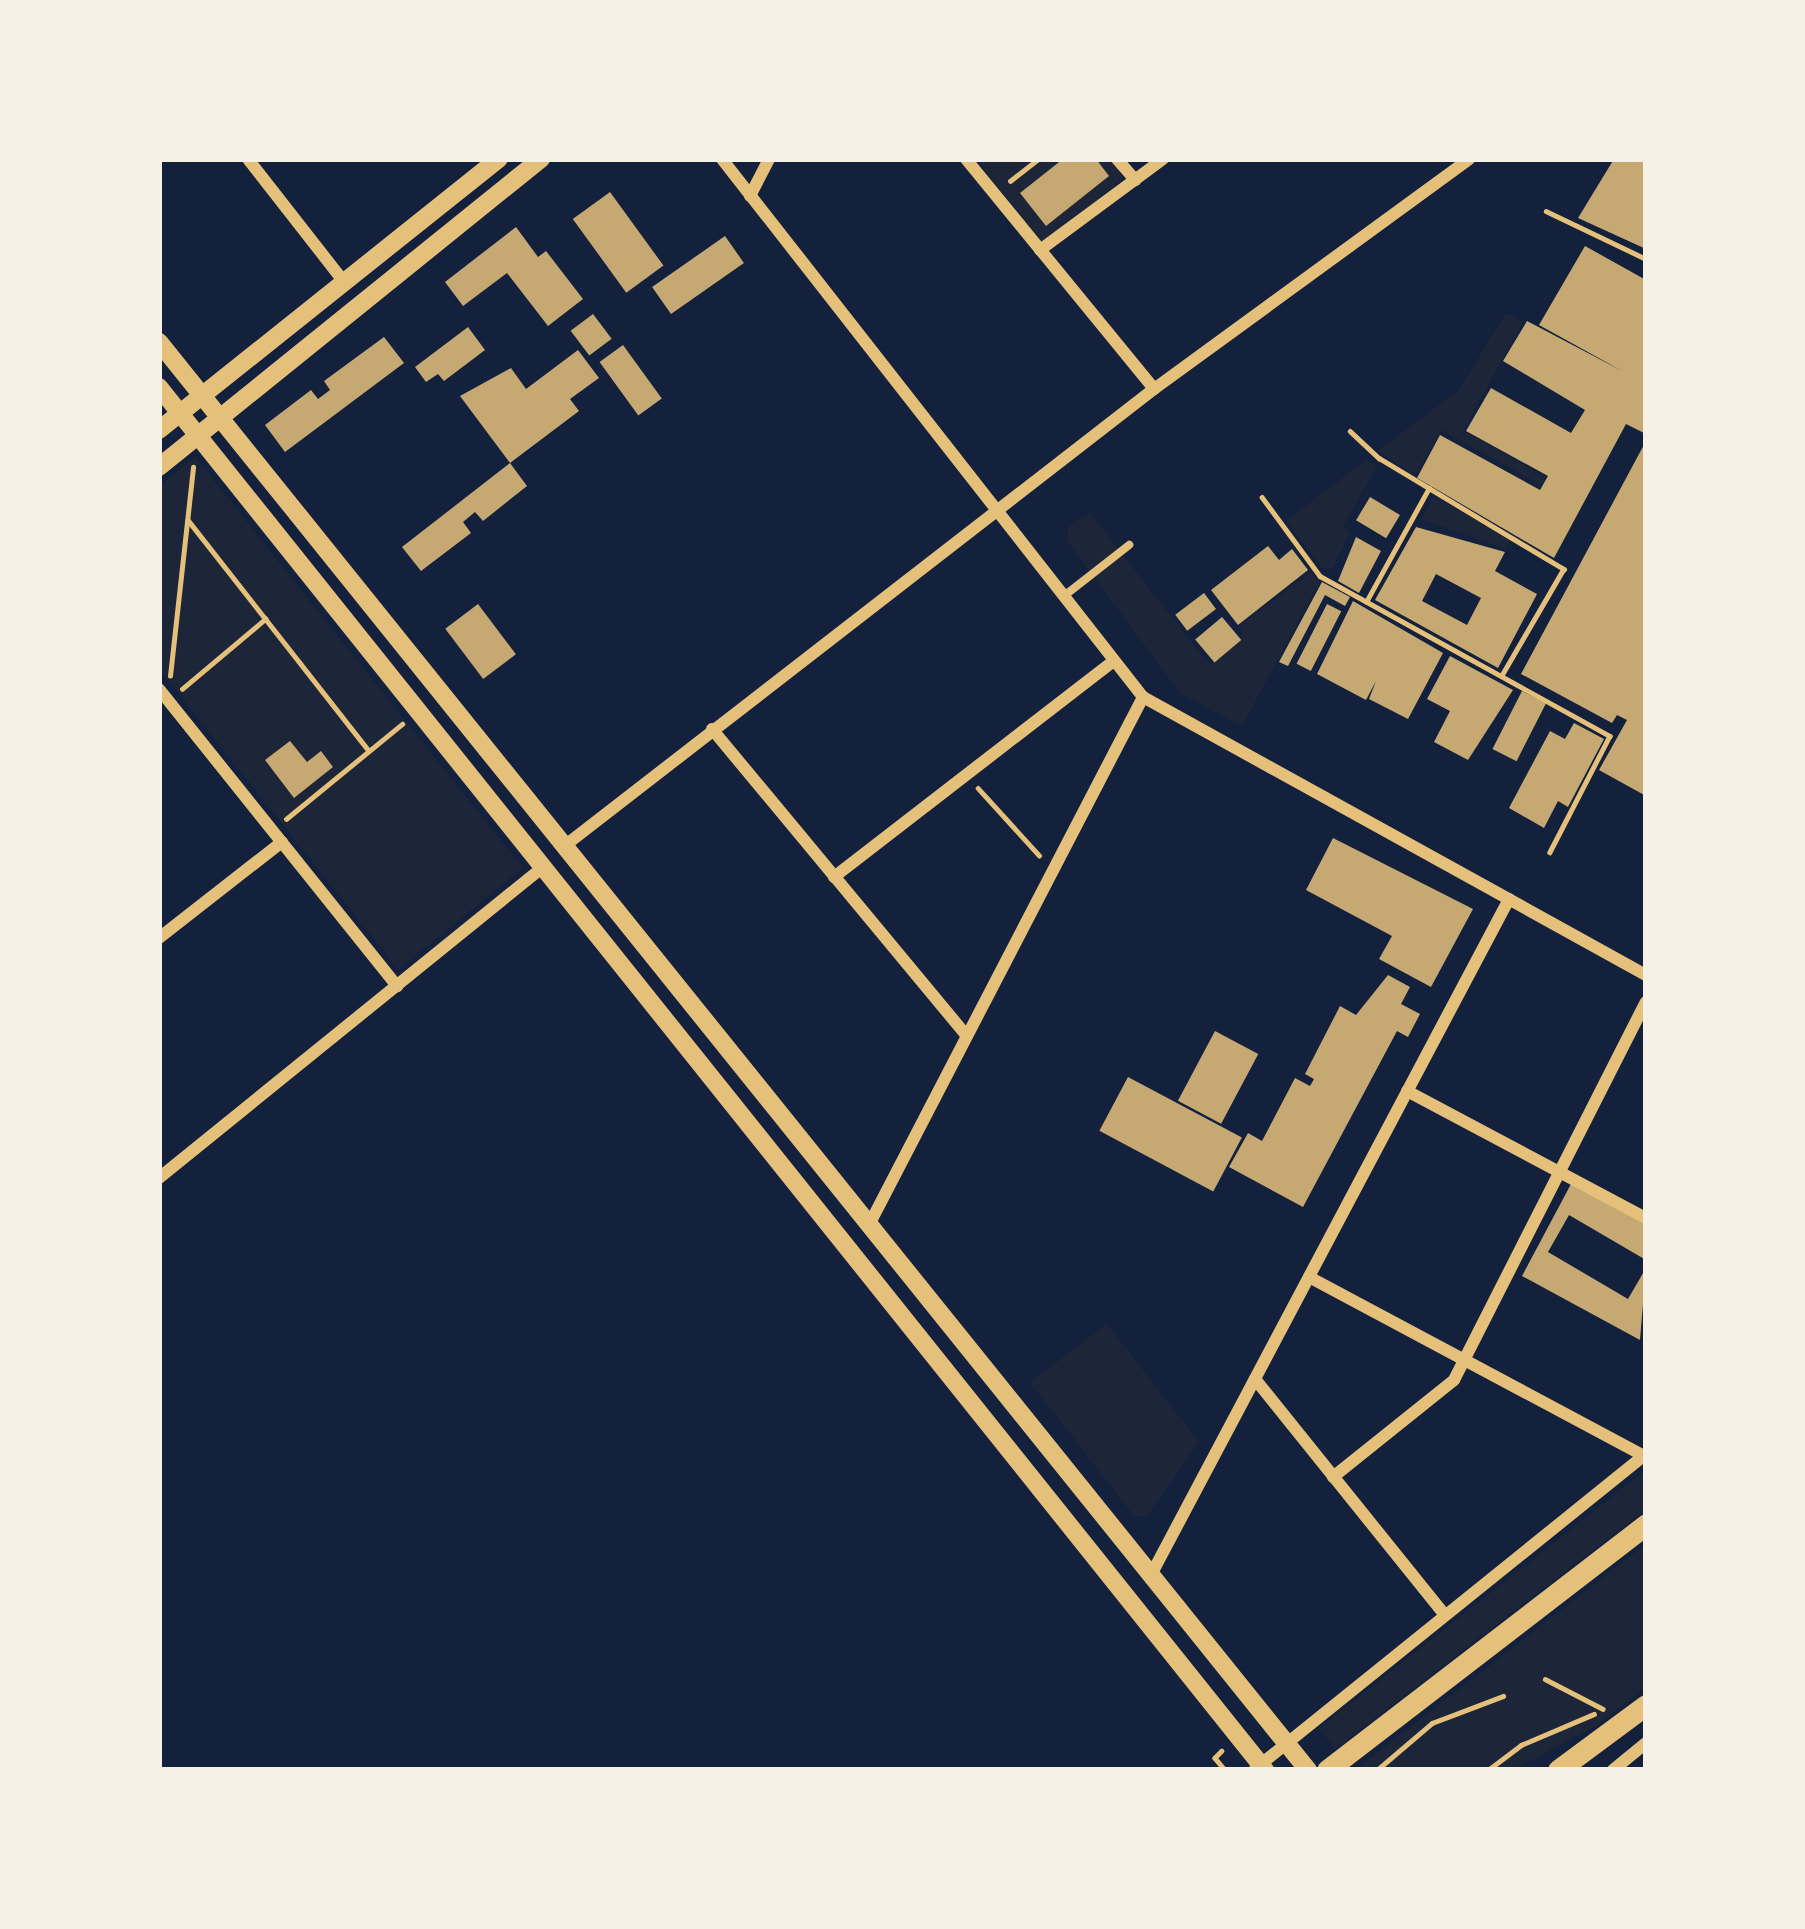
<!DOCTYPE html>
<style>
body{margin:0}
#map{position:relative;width:1805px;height:1929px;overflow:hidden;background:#14213d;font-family:"Archivo Narrow",sans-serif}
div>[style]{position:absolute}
.green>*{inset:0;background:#1d2539}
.building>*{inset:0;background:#c6a872;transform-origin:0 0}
.path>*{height:4.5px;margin:-2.25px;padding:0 2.25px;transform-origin:2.25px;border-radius:2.25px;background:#e5c07b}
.service>*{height:8px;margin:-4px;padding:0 4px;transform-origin:4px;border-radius:4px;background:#e5c07b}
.minor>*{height:12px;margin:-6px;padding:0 6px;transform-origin:6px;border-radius:6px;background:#e5c07b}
.tertiary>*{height:18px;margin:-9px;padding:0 9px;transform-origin:9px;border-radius:9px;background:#e5c07b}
.secondary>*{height:21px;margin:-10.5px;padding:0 10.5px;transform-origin:10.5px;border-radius:10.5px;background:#e5c07b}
span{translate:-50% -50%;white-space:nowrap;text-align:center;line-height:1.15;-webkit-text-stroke:9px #f6f1e7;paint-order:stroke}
.frame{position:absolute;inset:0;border:162px solid #f6f1e7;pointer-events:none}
</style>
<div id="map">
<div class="green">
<i style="clip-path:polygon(976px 159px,1109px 159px,1124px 178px,1043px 243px)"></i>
<i style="clip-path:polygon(1506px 313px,1523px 322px,1463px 431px,1545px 477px,1541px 485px,1442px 430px,1415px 475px,1378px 451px,1459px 390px)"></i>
<i style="clip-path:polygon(195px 457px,523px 868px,398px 969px,159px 669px,159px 486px)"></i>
<i style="clip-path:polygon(1366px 460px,1377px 466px,1343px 527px,1350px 532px,1333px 567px,1324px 570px,1286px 521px)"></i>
<i style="clip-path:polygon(1434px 496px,1511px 539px,1506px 549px,1421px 519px)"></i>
<i style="clip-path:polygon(1090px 513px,1210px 666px,1242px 640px,1242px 624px,1311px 572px,1320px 581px,1242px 726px,1180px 693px,1068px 542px,1068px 527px)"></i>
<i style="clip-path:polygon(1107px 1324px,1199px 1442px,1147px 1516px,1134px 1516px,1030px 1382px)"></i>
<i style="clip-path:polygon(1646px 1470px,1646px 1509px,1335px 1749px,1319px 1728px)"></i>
<i style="clip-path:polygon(1646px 1544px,1646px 1686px,1599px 1724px,1514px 1770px,1355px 1770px)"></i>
</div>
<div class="building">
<i style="clip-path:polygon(1063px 159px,1096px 159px,1109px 176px,1046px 226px,1020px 193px)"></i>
<i style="clip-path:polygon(1614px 159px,1646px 159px,1646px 249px,1578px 218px)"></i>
<i style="left:610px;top:192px;width:91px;height:46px;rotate:54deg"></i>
<i style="clip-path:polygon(516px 227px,538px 257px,546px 251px,583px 299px,548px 326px,507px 273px,463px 306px,445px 282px)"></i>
<i style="left:725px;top:236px;width:33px;height:89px;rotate:55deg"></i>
<i style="clip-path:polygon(1585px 246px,1646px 280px,1646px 434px,1626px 424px,1554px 558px,1417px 478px,1440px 435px,1540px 490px,1548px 476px,1466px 431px,1491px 388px,1571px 433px,1585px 410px,1503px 361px,1527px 321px,1624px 372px,1539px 325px)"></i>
<i style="left:593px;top:314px;width:31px;height:28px;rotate:53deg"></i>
<i style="clip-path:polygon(468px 327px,485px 350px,444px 381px,438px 374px,426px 382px,415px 367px)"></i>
<i style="clip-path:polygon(384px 337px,404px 363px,285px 452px,265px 425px,311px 390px,318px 399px,330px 390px,324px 381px)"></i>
<i style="left:623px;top:345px;width:66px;height:29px;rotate:54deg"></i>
<i style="clip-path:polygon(578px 350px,599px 378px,570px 399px,579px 411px,510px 463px,527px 486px,483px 521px,475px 512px,463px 522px,471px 533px,421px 571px,402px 547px,510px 463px,460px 396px,511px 368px,526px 389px)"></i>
<i style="clip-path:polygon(1646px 441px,1646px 796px,1599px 770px,1627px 720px,1617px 715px,1612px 723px,1521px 674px)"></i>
<i style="left:1370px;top:497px;width:35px;height:27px;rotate:31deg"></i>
<i style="clip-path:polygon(evenodd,1416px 527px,1505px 552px,1495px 571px,1537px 594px,1498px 668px,1375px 600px,1416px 527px,1436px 574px,1481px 598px,1467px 625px,1422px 601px,1436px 574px)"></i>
<i style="clip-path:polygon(1356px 537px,1381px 551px,1359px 593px,1338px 581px)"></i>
<i style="clip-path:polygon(1268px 546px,1279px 560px,1292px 549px,1308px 570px,1238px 625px,1211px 590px)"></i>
<i style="clip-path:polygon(1322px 582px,1350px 597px,1345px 606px,1325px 595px,1288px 666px,1279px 662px)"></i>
<i style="left:1204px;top:593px;width:20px;height:36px;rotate:53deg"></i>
<i style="clip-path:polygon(1353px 601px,1443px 653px,1408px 719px,1369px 699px,1376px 681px,1366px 700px,1317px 674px)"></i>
<i style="left:478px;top:604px;width:63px;height:41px;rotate:53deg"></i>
<i style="left:1327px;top:604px;width:16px;height:67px;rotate:27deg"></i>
<i style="left:1222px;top:617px;width:30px;height:35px;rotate:50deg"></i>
<i style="clip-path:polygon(1450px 656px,1513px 690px,1468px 760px,1434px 742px,1450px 711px,1427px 699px)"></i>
<i style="left:1522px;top:691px;width:27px;height:65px;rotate:27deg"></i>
<i style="clip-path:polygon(1574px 723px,1604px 739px,1568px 807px,1558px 801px,1544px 828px,1509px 808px,1550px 731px,1565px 739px)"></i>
<i style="clip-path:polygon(290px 741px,307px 762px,321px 751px,333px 767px,294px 798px,265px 760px)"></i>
<i style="clip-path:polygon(1333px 838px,1473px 909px,1431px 987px,1379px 959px,1392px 936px,1306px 890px)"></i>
<i style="clip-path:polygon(1388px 975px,1410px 987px,1401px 1004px,1420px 1014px,1408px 1037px,1397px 1031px,1303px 1207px,1229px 1167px,1248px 1133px,1262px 1141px,1295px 1078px,1310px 1086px,1314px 1079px,1305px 1074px,1340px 1006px,1356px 1015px)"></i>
<i style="left:1215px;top:1031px;width:49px;height:79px;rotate:28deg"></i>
<i style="left:1128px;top:1077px;width:129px;height:61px;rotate:28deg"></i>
<i style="clip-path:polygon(1571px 1184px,1646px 1224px,1646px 1260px,1569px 1215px,1548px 1252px,1628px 1299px,1646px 1268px,1640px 1340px,1522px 1276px)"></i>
</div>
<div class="path">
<i style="left:1010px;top:181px;width:36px;rotate:-38deg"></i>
<i style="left:1546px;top:211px;width:111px;rotate:25.6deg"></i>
<i style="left:1350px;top:431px;width:40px;rotate:43deg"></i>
<i style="left:1379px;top:458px;width:216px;rotate:31deg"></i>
<i style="left:1564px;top:569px;width:121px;rotate:120.2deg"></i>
<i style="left:1262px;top:497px;width:98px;rotate:53.7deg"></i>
<i style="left:1320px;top:576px;width:331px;rotate:28.9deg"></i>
<i style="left:1610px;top:736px;width:131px;rotate:117.3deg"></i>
<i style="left:188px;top:520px;width:293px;rotate:51.9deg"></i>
<i style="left:1366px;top:602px;width:130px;rotate:-61.1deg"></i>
<i style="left:170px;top:676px;width:210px;rotate:-83.7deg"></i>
<i style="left:182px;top:689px;width:109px;rotate:-40.1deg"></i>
<i style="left:978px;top:788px;width:91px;rotate:47.7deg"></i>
<i style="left:286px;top:819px;width:150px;rotate:-39.3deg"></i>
<i style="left:1545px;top:1679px;width:65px;rotate:27.3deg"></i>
<i style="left:1222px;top:1751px;width:10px;rotate:135deg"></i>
<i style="left:1215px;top:1758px;width:16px;rotate:50deg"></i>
<i style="left:1377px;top:1770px;width:72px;rotate:-40.5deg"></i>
<i style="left:1432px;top:1723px;width:76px;rotate:-20.8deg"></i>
<i style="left:1488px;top:1770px;width:41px;rotate:-37.1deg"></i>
<i style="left:1521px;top:1745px;width:79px;rotate:-23deg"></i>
</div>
<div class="service">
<i style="left:1064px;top:596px;width:83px;rotate:-38.1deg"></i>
</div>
<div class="minor">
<i style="left:248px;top:159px;width:157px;rotate:52deg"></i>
<i style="left:722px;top:159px;width:683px;rotate:51.96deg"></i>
<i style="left:1143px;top:697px;width:575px;rotate:28.93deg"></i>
<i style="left:966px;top:159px;width:297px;rotate:50.7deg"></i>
<i style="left:1117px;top:159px;width:28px;rotate:49deg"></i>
<i style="left:750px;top:196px;width:42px;rotate:-62.8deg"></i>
<i style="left:1040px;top:250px;width:153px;rotate:-36.5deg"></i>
<i style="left:159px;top:689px;width:381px;rotate:51.3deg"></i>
<i style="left:712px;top:729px;width:399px;rotate:50.3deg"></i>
<i style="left:567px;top:844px;width:743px;rotate:-37.78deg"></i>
<i style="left:1154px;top:389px;width:390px;rotate:-36.1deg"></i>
<i style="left:834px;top:877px;width:353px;rotate:-37.7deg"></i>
<i style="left:159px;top:938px;width:156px;rotate:-38deg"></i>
<i style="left:1407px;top:1091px;width:271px;rotate:28deg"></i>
<i style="left:159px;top:1178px;width:494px;rotate:-39deg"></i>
<i style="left:869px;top:1225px;width:595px;rotate:-62.57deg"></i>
<i style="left:1309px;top:1277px;width:380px;rotate:28.1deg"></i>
<i style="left:1255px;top:1379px;width:302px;rotate:51.2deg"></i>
<i style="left:1333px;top:1477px;width:155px;rotate:-38.7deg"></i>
<i style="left:1454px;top:1380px;width:424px;rotate:-63.1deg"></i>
<i style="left:1151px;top:1575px;width:765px;rotate:-62.09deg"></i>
<i style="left:1255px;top:1769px;width:502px;rotate:-38.86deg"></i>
<i style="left:1613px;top:1770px;width:43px;rotate:-39.3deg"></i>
</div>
<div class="tertiary">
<i style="left:159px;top:342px;width:1833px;rotate:51.18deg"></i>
<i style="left:159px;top:387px;width:1771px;rotate:51.35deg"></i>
<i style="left:159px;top:430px;width:435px;rotate:-38.6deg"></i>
<i style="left:159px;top:467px;width:491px;rotate:-38.9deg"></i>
</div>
<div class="secondary">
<i style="left:1327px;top:1770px;width:403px;rotate:-37.6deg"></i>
<i style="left:1558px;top:1770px;width:109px;rotate:-36.5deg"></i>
</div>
<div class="frame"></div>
</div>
